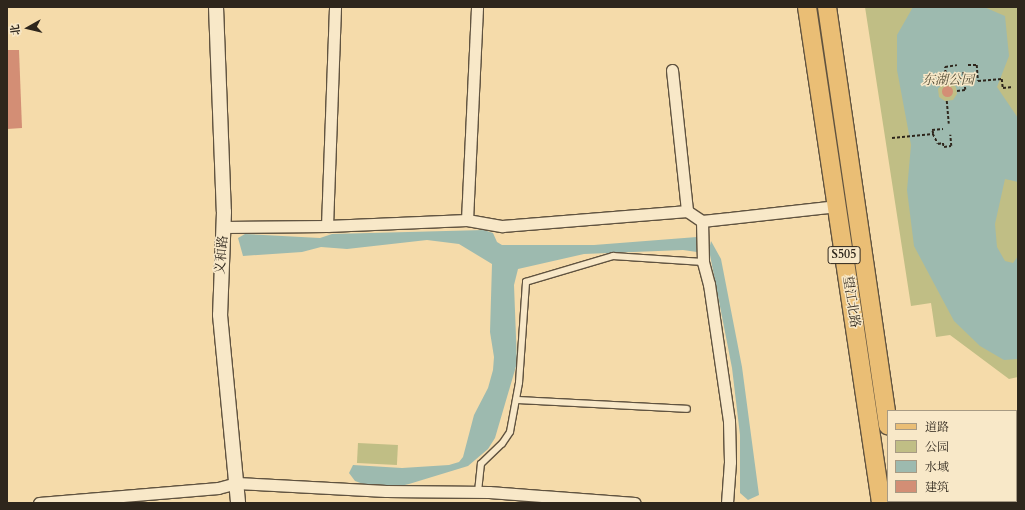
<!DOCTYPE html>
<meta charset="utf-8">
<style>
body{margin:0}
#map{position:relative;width:1025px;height:510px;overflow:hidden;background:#f5dbaa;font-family:Cardo,"Noto Serif SC",serif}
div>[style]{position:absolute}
.green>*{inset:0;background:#c0be85;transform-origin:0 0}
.water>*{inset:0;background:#9dbaaf}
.building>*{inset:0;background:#d38e75}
.round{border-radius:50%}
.path>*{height:1.5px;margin-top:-0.75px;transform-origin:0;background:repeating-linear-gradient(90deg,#2e261c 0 3px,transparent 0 5px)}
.roads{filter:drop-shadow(1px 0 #605340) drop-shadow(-1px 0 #605340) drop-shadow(0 1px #605340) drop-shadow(0 -1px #605340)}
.service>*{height:5.5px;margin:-2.75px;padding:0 2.75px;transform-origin:2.75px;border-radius:2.75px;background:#f8e8c8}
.minor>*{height:11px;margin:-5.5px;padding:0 5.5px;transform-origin:5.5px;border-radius:5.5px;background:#f8e8c8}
.tertiary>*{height:14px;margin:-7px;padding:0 7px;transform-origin:7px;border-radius:7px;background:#f8e8c8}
.primary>*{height:18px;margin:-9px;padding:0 9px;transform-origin:9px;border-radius:9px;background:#eabe75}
span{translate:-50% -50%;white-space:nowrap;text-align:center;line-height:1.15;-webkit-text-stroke:3px #f8e8c8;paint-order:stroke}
.shield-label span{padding:1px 3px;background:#f8e8c8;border:1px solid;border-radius:3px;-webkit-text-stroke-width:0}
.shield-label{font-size:12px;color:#2e261c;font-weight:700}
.park-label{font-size:13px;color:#524c36;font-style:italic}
.street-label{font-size:13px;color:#2e261c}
.frame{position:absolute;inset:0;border:8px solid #2e261c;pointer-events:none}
.legend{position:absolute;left:887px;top:410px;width:130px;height:92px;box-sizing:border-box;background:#f8e8c8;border:1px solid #a79a83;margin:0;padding:5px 7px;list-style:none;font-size:12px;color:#2e261c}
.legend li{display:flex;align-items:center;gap:8px;height:20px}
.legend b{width:20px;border:1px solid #a79a83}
.north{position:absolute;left:8px;top:8px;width:40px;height:40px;-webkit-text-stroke:3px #f8e8c8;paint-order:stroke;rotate:262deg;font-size:11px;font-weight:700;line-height:16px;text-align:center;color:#2e261c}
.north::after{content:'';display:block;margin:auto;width:14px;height:18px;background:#2e261c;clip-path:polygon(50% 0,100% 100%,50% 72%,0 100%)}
</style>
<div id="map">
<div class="green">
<i style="clip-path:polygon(865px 7px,1018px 7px,1018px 377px,1009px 379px,950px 335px,936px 337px,931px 303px,911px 306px)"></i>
<i style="left:358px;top:443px;width:40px;height:20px;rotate:3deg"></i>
</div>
<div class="water">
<i style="clip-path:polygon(evenodd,913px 7px,984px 7px,1005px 16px,1009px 56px,997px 87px,1018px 118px,1018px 182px,1005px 179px,995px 224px,997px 247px,1005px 261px,1013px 263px,1018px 256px,1018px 359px,1004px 360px,980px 346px,954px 321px,914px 246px,907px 190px,911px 145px,897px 70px,897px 35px,913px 7px,950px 82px,956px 87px,957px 94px,953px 100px,945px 101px,939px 97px,938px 89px,943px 83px,950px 82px)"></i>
<i style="clip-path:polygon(484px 230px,493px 233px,497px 242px,502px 245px,594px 245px,697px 237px,697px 252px,683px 250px,584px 254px,518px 269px,514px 285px,517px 363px,495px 438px,488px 449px,468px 466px,409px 484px,396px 487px,366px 485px,355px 481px,349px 473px,353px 465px,402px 468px,449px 465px,459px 462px,463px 457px,474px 415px,488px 388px,493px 370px,494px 357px,490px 332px,492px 264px,459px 244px,427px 240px,347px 249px,321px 247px,302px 252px,243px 256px,238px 238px,245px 234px,320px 238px,332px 234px)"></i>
<i style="clip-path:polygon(711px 241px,721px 259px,742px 367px,759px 495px,748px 500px,740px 493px,740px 435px,732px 368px,709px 250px)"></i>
</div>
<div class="building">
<i style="clip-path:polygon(7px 50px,19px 50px,22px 128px,7px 129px)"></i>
<i class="round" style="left:941.5px;top:85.5px;width:11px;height:11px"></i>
</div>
<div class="path">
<i style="left:968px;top:65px;width:9px"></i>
<i style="left:977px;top:65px;width:16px;rotate:86deg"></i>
<i style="left:978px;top:81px;width:24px;rotate:-5deg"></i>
<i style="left:1002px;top:79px;width:9px;rotate:84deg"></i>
<i style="left:1003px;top:88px;width:10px;rotate:-6deg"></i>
<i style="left:946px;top:83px;width:16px;rotate:-94deg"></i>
<i style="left:945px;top:67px;width:12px;rotate:-9deg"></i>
<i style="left:957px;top:91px;width:8px;rotate:-7deg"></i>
<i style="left:965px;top:90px;width:18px;rotate:-96deg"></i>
<i style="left:947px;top:101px;width:23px;rotate:85deg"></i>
<i style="left:933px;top:134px;width:11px;rotate:63deg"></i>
<i style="left:938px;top:144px;width:5px;rotate:-11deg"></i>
<i style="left:943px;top:143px;width:4px;rotate:76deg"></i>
<i style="left:944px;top:147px;width:7px;rotate:-8deg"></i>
<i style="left:951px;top:146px;width:11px;rotate:-95deg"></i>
<i style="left:892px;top:138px;width:41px;rotate:-5.6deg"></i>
<i style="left:933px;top:134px;width:4px;rotate:-104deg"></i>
<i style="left:932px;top:130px;width:11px;rotate:-5deg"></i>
</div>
<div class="roads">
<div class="service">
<i style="left:516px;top:400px;width:171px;rotate:3deg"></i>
<i style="left:478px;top:492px;width:28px;rotate:-84deg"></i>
<i style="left:481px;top:464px;width:29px;rotate:-44deg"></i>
<i style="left:502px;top:444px;width:14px;rotate:-56deg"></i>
<i style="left:510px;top:432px;width:50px;rotate:-79.6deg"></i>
<i style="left:519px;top:383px;width:101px;rotate:-86deg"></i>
<i style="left:526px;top:282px;width:91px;rotate:-16.6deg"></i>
<i style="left:613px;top:256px;width:90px;rotate:3.8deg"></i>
</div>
<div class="minor">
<i style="left:672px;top:70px;width:142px;rotate:83.9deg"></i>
<i style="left:467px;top:220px;width:213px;rotate:-87.3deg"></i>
<i style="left:702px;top:221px;width:41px;rotate:88.6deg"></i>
<i style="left:703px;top:262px;width:23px;rotate:75deg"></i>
<i style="left:709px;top:284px;width:138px;rotate:81.7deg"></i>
<i style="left:729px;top:421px;width:41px;rotate:88.6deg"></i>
<i style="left:730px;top:462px;width:41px;rotate:94.2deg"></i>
<i style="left:327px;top:226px;width:219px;rotate:-87.9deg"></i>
<i style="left:224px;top:227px;width:103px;rotate:-0.6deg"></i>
<i style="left:327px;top:226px;width:140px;rotate:-2.5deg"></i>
<i style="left:467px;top:220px;width:36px;rotate:10deg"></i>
<i style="left:502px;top:226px;width:186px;rotate:-4.6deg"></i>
<i style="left:687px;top:211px;width:18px;rotate:34deg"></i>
<i style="left:702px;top:221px;width:136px;rotate:-6.3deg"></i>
<i style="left:1016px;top:451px;width:2px;rotate:-27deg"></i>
<i style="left:39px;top:503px;width:180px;rotate:-4.8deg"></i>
<i style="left:218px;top:488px;width:20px;rotate:-15deg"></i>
<i style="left:237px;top:483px;width:149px;rotate:3.1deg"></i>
<i style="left:386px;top:491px;width:103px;rotate:0.6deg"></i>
<i style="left:489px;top:492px;width:146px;rotate:4.3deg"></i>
</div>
<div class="tertiary">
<i style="left:216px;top:7px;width:205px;rotate:87.8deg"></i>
<i style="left:224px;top:212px;width:103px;rotate:92.2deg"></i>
<i style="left:220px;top:315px;width:189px;rotate:84.5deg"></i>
</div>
<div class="primary">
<i style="left:807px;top:7px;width:501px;rotate:81.51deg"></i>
<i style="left:827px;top:7px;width:423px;rotate:81.7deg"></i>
<i style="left:899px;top:501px;width:2px;rotate:90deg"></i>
</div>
</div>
<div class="shield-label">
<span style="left:844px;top:255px">S505</span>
</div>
<div class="park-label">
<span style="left:948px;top:80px">东湖公园</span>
</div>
<div class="street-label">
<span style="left:222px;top:255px;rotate:-85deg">义和路</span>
<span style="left:851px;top:302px;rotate:81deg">望江北路</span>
</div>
<div class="frame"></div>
<ul class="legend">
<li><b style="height:5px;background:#eabe75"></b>道路</li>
<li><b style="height:11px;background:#c0be85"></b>公园</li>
<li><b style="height:11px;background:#9dbaaf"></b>水域</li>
<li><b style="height:11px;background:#d38e75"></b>建筑</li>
</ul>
<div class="north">北</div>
</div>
